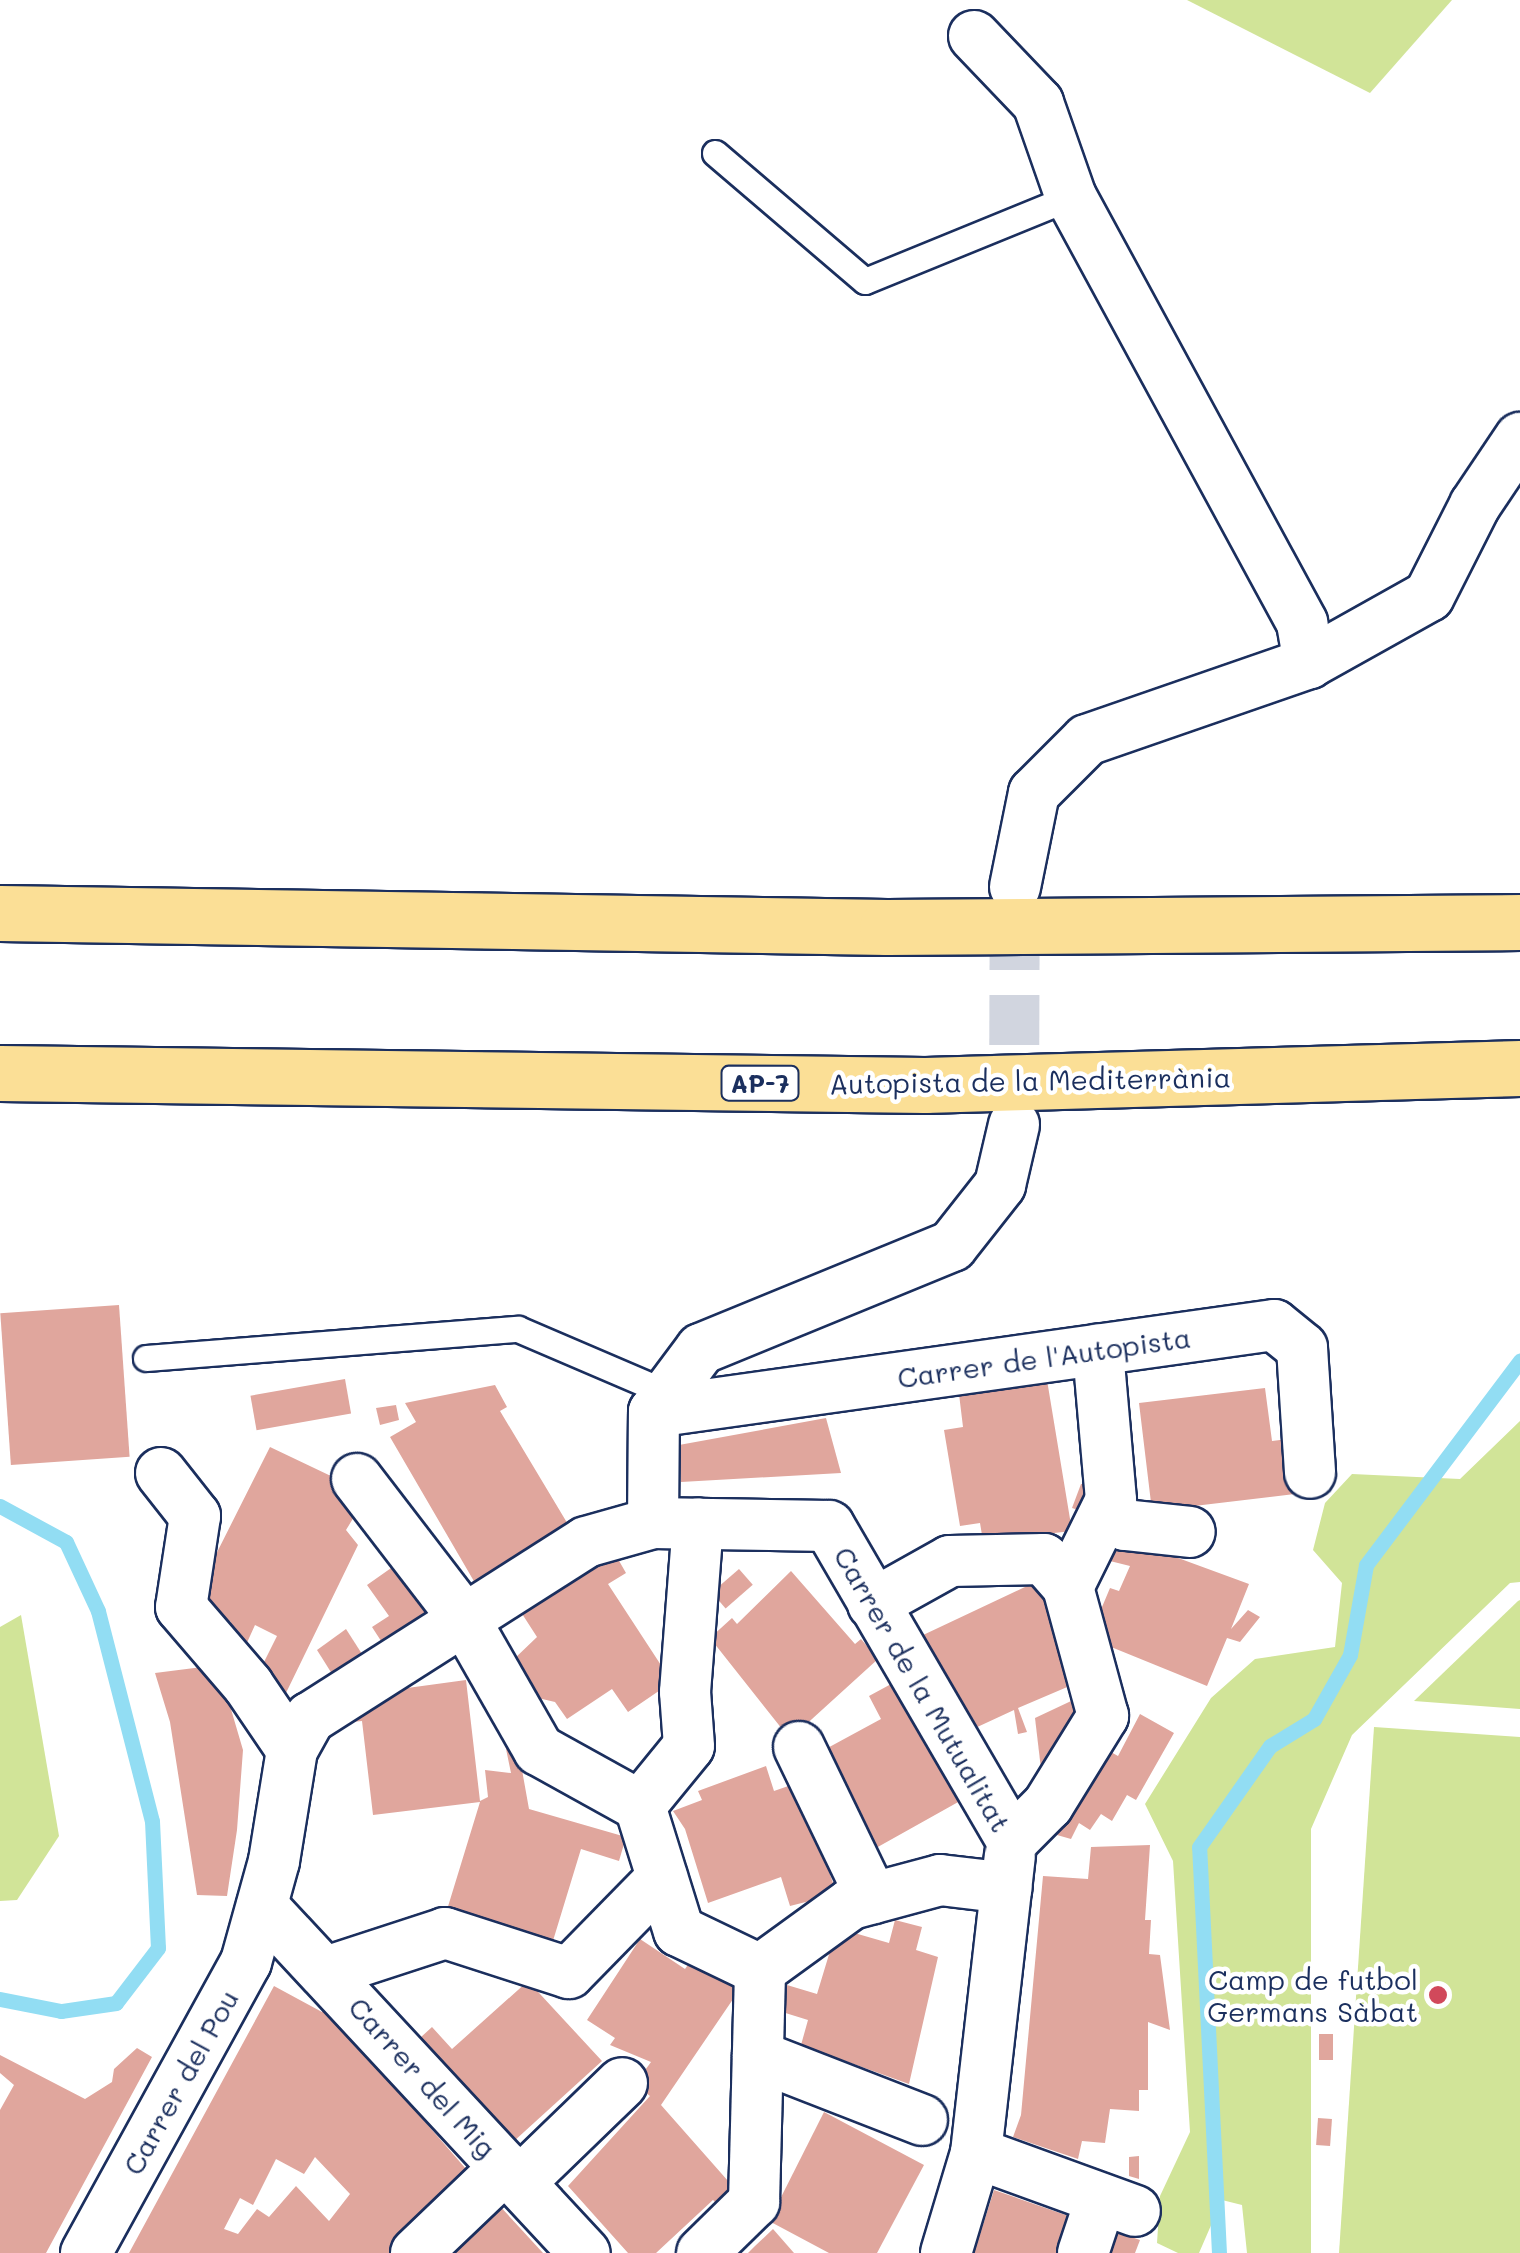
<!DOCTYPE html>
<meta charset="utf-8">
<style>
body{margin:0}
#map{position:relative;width:1520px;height:2253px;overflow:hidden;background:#fff;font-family:Mali,sans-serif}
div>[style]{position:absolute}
.green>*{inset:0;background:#d1e498}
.stream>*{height:15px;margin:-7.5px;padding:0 7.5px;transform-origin:7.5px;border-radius:7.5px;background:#92ddf3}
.building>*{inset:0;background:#e0a69d;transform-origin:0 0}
.street-tunnel>*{height:50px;margin-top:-25px;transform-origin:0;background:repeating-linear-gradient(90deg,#d1d5df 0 50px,transparent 0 75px)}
.roads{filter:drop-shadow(2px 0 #1b2f5e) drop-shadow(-2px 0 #1b2f5e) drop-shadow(0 2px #1b2f5e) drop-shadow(0 -2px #1b2f5e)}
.lane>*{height:25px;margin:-12.5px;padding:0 12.5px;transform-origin:12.5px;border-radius:12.5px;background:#fff}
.street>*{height:50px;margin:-25px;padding:0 25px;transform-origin:25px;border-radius:25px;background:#fff}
.highway>*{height:55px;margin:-27.5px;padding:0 27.5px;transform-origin:27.5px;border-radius:27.5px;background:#fbdf96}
.dots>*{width:28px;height:28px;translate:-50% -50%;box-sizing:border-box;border:5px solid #fff;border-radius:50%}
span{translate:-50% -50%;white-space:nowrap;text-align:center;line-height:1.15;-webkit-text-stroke:9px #fff;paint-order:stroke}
.shield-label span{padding:2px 8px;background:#fff;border:2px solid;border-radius:8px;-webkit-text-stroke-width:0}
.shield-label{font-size:25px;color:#1b2f5e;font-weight:700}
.street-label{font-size:28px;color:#1b2f5e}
.poi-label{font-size:28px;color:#1b2f5e}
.right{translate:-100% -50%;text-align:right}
</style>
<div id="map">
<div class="green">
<i style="clip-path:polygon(1187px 0,1452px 0,1370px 93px)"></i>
<i style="clip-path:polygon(1520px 1421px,1520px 1582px,1510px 1583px,1352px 1735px,1311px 1829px,1311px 2253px,1247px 2253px,1242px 2205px,1222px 2200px,1199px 2253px,1178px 2253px,1157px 2243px,1160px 2196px,1190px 2132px,1173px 1861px,1145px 1804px,1211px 1698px,1255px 1659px,1335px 1647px,1342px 1583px,1313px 1550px,1325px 1503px,1352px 1474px,1460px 1479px)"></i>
<i style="clip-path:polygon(1520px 1600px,1520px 1709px,1414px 1701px,1518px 1601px)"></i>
<i style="clip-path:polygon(21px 1615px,59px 1836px,17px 1900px,0 1901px,0 1627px)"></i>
<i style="clip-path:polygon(1374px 1727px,1520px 1737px,1520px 2253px,1339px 2253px)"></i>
</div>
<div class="stream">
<i style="left:0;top:1506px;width:75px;rotate:28.6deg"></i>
<i style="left:66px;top:1542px;width:76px;rotate:65.1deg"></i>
<i style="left:98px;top:1611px;width:217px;rotate:75.6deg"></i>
<i style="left:152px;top:1821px;width:127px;rotate:87.3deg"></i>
<i style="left:158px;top:1948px;width:69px;rotate:127.4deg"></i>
<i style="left:116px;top:2003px;width:56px;rotate:171.7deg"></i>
<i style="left:61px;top:2011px;width:62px;rotate:-168.9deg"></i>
<i style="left:1219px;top:2253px;width:406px;rotate:-92.8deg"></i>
<i style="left:1199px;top:1847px;width:123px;rotate:-54.9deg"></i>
<i style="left:1270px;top:1746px;width:52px;rotate:-31.5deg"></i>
<i style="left:1314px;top:1719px;width:73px;rotate:-60.6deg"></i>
<i style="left:1350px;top:1655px;width:91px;rotate:-79.9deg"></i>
<i style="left:1366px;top:1565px;width:256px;rotate:-53deg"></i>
</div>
<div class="building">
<i style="left:119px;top:1305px;width:152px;height:119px;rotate:86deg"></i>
<i style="left:345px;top:1379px;width:35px;height:96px;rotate:80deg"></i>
<i style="clip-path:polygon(1047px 1380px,1072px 1531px,983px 1541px,980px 1523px,960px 1526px,944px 1430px,963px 1427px,959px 1394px)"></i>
<i style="clip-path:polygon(495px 1385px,507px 1407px,500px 1411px,569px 1526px,475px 1583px,390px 1437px,416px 1422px,405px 1403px)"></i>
<i style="clip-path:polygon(1265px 1388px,1272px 1441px,1296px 1438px,1303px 1493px,1152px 1511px,1139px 1403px)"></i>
<i style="clip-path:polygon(396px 1405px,399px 1420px,380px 1425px,376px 1408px)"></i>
<i style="clip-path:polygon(826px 1418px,841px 1473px,681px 1482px,679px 1445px)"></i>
<i style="clip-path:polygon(270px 1447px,333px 1477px,357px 1512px,346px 1530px,358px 1545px,285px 1695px,255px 1680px,277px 1636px,255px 1625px,245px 1647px,224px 1637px,231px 1622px,192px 1602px)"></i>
<i style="clip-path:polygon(1081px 1484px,1103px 1484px,1094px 1515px,1072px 1508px)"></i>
<i style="clip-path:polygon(1110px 1533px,1249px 1584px,1231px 1629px,1248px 1610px,1260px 1617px,1240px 1642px,1227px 1638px,1207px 1686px,1089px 1638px,1110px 1588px,1119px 1591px,1130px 1566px,1102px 1559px)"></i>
<i style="clip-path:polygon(618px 1559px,626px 1573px,608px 1584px,672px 1682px,628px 1712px,612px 1689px,567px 1719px,555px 1702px,538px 1698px,513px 1660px,537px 1637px,517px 1606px,595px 1562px)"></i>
<i style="clip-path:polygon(394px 1566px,428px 1615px,383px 1644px,372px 1627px,389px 1616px,367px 1585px)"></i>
<i style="left:739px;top:1569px;width:21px;height:36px;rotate:49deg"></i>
<i style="clip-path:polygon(791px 1571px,855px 1644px,861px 1639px,878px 1659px,790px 1739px,710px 1638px,732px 1618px,737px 1624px)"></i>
<i style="clip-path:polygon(1044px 1578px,1086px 1679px,1018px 1708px,1027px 1732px,1018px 1734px,1014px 1710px,973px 1729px,921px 1636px)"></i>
<i style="clip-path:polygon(346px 1629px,362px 1654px,334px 1677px,317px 1650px)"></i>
<i style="clip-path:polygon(218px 1665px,243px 1750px,237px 1830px,227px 1896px,197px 1895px,170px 1722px,155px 1673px)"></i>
<i style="clip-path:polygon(466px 1680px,480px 1801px,488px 1797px,485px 1770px,511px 1773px,505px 1744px,517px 1742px,529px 1809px,626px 1837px,619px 1861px,581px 1849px,552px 1944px,446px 1913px,480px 1802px,373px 1815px,362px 1721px,352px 1722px,351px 1710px,378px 1692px)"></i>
<i style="clip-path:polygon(893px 1683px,960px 1801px,876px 1848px,822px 1751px,881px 1719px,869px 1696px)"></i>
<i style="clip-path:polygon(1086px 1694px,1065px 1767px,1041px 1769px,1035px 1718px)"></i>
<i style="clip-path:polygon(1140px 1714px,1174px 1733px,1136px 1800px,1127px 1795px,1112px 1821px,1101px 1814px,1090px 1830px,1079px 1823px,1071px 1839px,1057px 1835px,1109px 1751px,1118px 1756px)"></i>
<i style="clip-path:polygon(766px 1766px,774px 1791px,797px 1783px,837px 1894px,790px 1906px,781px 1877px,708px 1903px,685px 1829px,673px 1811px,702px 1800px,698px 1791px)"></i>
<i style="clip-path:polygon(1150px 1845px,1145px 1920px,1151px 1920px,1149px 1954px,1160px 1955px,1170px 2030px,1148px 2022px,1148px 2090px,1139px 2090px,1139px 2111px,1110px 2109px,1105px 2143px,1082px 2141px,1078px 2159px,1013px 2137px,1021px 2115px,1043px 1876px,1088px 1879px,1091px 1847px)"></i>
<i style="clip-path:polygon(895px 1920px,922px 1927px,916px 1950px,938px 1957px,909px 2084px,801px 2045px,808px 2020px,779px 2011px,787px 1985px,817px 1994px,837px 1928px,889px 1943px)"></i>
<i style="clip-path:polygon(640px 1939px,685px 1969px,697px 1952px,744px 1983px,661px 2105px,736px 2190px,719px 2206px,713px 2200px,656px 2253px,628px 2253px,568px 2186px,650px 2096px,635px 2084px,651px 2062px,610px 2045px,615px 2038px,587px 2020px)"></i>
<i style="clip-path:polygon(528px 1981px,602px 2061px,513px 2142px,420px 2038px,432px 2027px,452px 2049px)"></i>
<i style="clip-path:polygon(evenodd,274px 1986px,322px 2012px,325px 2007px,473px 2177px,389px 2253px,129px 2253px,274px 1986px,315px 2157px,350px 2194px,329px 2221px,296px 2186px,269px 2217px,257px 2209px,238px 2234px,224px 2229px,240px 2198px,253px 2205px,276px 2159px,304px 2174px,315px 2157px)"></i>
<i style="left:1319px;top:2034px;width:14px;height:26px"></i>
<i style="clip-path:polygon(137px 2048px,152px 2057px,46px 2253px,0 2253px,0 2110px,14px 2085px,0 2073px,0 2055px,85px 2099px,112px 2082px,114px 2069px)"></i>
<i style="clip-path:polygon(824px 2112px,924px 2165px,877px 2253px,829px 2253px,769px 2221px)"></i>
<i style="left:1318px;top:2118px;width:14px;height:27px;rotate:4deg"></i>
<i style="clip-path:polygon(1139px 2156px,1139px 2179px,1129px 2176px,1129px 2157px)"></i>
<i style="clip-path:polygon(994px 2190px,1083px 2221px,1072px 2253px,974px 2253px)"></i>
<i style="clip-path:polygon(498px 2204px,543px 2253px,444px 2253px)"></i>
<i style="clip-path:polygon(1105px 2228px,1140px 2240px,1135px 2253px,1096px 2253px)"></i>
<i style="clip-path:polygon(773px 2229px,794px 2253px,748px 2253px,755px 2246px)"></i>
</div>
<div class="street-tunnel">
<i style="left:1014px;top:1120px;width:233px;rotate:-89.8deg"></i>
</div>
<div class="roads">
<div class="lane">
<i style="left:715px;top:153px;width:197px;rotate:40.5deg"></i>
<i style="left:865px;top:281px;width:222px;rotate:-22.2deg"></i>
<i style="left:146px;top:1358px;width:373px;rotate:-4.5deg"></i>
<i style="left:518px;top:1329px;width:160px;rotate:23.2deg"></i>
</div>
<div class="street">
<i style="left:974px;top:36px;width:93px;rotate:46.3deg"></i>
<i style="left:1038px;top:103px;width:100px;rotate:70.7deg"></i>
<i style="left:1071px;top:197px;width:485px;rotate:61.5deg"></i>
<i style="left:1302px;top:623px;width:41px;rotate:80.1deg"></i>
<i style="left:1015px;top:887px;width:96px;rotate:-78.6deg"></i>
<i style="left:1034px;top:793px;width:75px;rotate:-45deg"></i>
<i style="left:1087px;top:740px;width:235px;rotate:-19.1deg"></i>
<i style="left:1309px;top:663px;width:137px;rotate:-29.2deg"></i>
<i style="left:1429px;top:596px;width:102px;rotate:-63.2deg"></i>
<i style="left:1475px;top:505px;width:81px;rotate:-56.1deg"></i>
<i style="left:654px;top:1412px;width:626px;rotate:-7.99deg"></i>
<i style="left:1274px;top:1325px;width:36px;rotate:39deg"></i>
<i style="left:1302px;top:1348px;width:125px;rotate:86.3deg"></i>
<i style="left:161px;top:1473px;width:55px;rotate:51.7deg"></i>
<i style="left:195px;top:1516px;width:92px;rotate:98.7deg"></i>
<i style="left:181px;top:1607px;width:103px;rotate:49.3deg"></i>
<i style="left:248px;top:1685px;width:78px;rotate:55.9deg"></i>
<i style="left:357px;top:1479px;width:174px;rotate:52.5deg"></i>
<i style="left:463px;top:1617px;width:153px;rotate:60.3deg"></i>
<i style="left:539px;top:1750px;width:115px;rotate:29deg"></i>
<i style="left:640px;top:1806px;width:131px;rotate:72.7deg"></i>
<i style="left:679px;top:1931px;width:90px;rotate:25.7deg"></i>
<i style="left:1104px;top:1516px;width:23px;rotate:23deg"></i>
<i style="left:1125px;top:1525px;width:65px;rotate:6.1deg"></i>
<i style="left:653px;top:1523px;width:111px;rotate:-89.5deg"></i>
<i style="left:654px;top:1412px;width:79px;rotate:-53.3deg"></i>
<i style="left:701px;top:1349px;width:271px;rotate:-22.3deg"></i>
<i style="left:952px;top:1246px;width:78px;rotate:-51.8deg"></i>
<i style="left:1000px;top:1185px;width:62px;rotate:-76.9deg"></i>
<i style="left:873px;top:1604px;width:88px;rotate:-29.2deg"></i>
<i style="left:950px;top:1561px;width:94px;rotate:-1.2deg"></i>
<i style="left:1044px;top:1559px;width:37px;rotate:49deg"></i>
<i style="left:799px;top:1747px;width:168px;rotate:64.2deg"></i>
<i style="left:640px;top:1806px;width:77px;rotate:-50.8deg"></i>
<i style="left:689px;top:1746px;width:54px;rotate:-94.2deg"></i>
<i style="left:685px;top:1692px;width:169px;rotate:-85.6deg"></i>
<i style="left:1012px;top:1841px;width:51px;rotate:-45deg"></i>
<i style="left:1048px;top:1805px;width:105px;rotate:-58.3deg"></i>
<i style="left:1103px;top:1716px;width:134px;rotate:-105.2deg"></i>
<i style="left:1068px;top:1587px;width:97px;rotate:-63.7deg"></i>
<i style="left:1111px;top:1500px;width:151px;rotate:-95deg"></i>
<i style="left:262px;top:1906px;width:474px;rotate:47.1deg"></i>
<i style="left:326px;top:1972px;width:125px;rotate:-18.1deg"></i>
<i style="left:445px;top:1933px;width:130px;rotate:17.9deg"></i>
<i style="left:569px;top:1973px;width:133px;rotate:-45.6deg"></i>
<i style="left:758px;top:2056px;width:176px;rotate:21.3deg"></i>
<i style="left:976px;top:2153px;width:169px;rotate:20deg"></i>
<i style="left:520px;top:2182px;width:142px;rotate:-44.1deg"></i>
<i style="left:86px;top:2253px;width:332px;rotate:-61.2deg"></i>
<i style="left:246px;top:1962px;width:105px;rotate:-74.5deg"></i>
<i style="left:274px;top:1861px;width:112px;rotate:-80.8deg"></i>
<i style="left:292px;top:1750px;width:37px;rotate:-61deg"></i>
<i style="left:310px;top:1718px;width:327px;rotate:-32.5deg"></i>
<i style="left:586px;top:1542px;width:70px;rotate:-15.8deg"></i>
<i style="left:653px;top:1523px;width:176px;rotate:1deg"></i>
<i style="left:829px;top:1526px;width:364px;rotate:59.8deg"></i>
<i style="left:416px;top:2253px;width:124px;rotate:-43.7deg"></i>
<i style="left:702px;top:2253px;width:73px;rotate:-44.4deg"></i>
<i style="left:754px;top:2202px;width:232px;rotate:-88.5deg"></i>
<i style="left:760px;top:1970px;width:112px;rotate:-36deg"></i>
<i style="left:851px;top:1904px;width:92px;rotate:-15.1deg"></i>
<i style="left:940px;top:1880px;width:67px;rotate:6.8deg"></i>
<i style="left:946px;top:2253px;width:104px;rotate:-73.3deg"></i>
<i style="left:976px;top:2153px;width:299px;rotate:-83.5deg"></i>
<i style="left:1083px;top:2253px;width:57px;rotate:-71.6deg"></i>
</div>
<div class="highway">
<i style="left:0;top:913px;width:887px;rotate:0.9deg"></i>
<i style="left:887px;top:927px;width:633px;rotate:-0.45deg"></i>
<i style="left:0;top:1073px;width:925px;rotate:0.74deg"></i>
<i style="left:925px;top:1085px;width:595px;rotate:-1.64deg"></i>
</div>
</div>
<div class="dots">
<i style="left:1438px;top:1995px;background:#d1495b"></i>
</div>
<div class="shield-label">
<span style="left:760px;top:1083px">AP-7</span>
</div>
<div class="street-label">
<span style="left:1030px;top:1080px;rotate:-1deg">Autopista de la Mediterrània</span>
<span style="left:1044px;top:1357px;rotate:-8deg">Carrer de l'Autopista</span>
<span style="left:923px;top:1689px;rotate:60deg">Carrer de la Mutualitat</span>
<span style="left:423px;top:2077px;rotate:48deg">Carrer del Mig</span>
<span style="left:180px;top:2082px;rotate:-61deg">Carrer del Pou</span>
</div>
<div class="poi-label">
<span class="right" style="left:1418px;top:1995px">Camp de futbol<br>Germans Sàbat</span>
</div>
</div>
